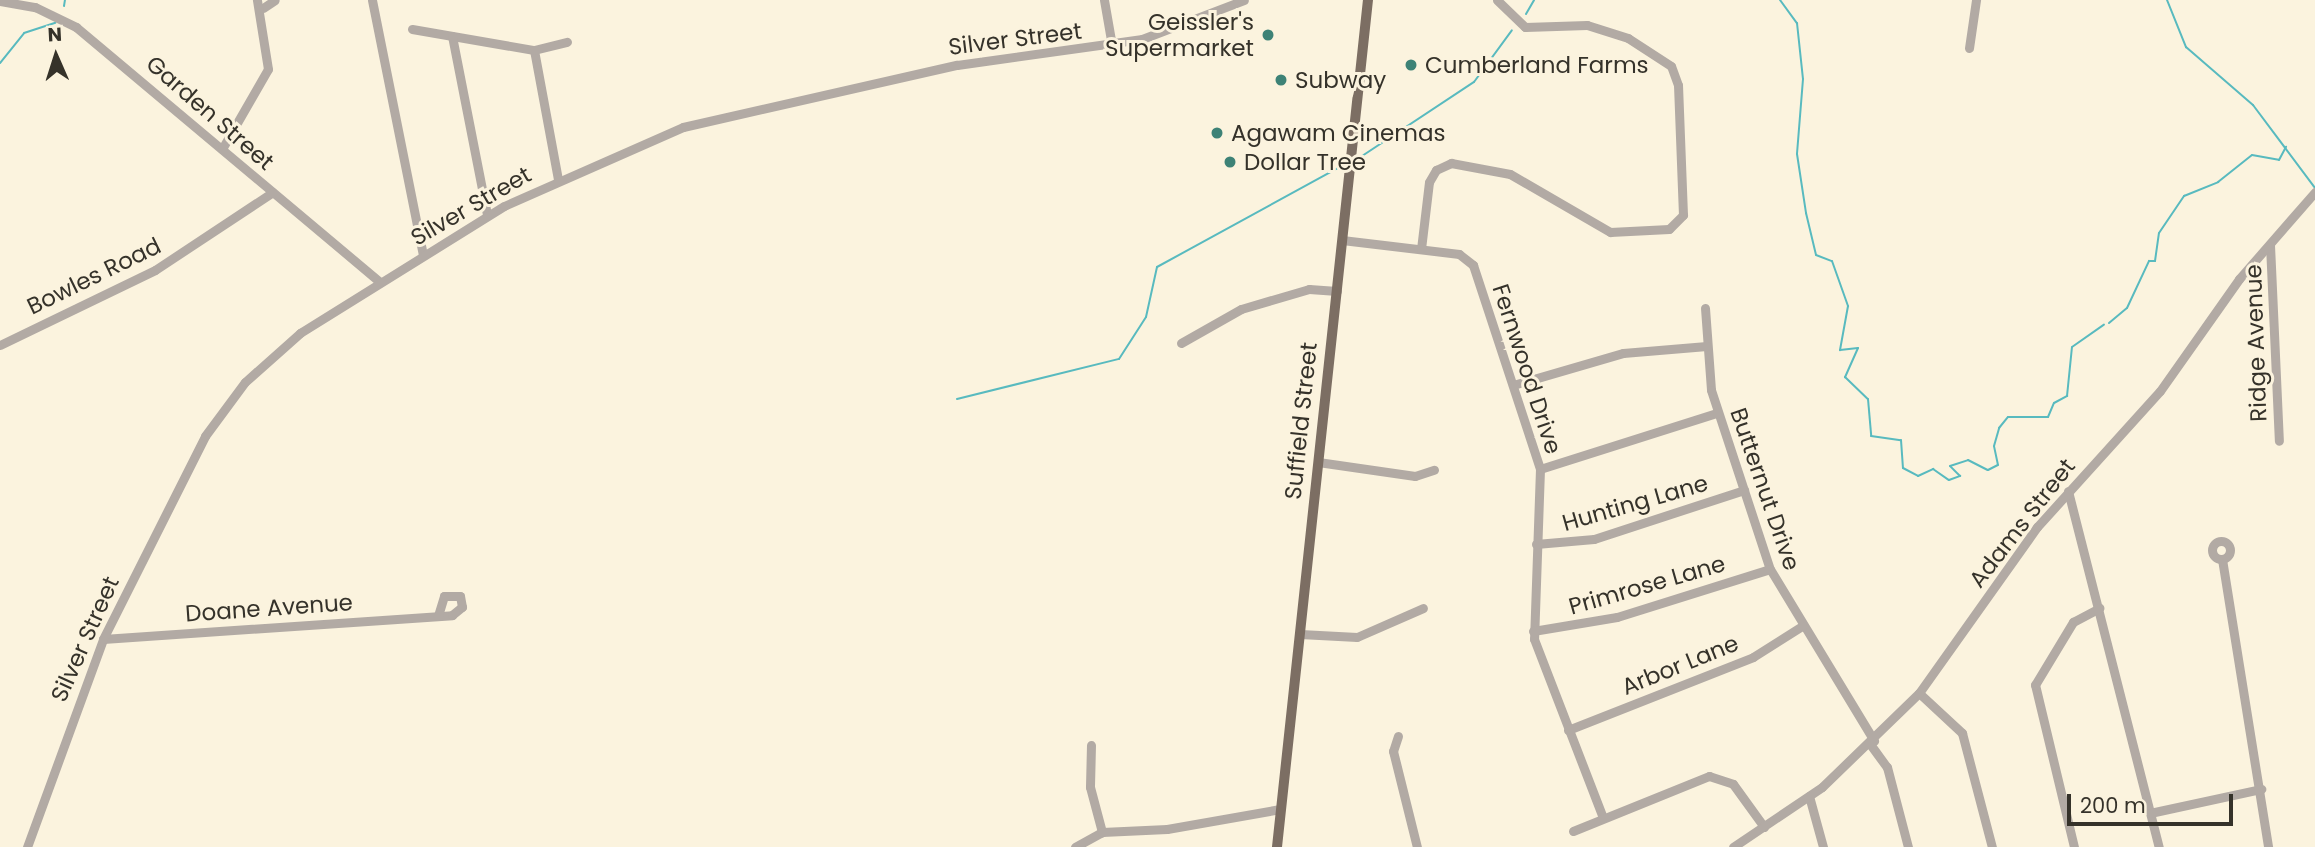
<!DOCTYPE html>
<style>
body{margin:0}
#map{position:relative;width:2315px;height:847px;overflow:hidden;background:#fbf3de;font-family:Poppins,sans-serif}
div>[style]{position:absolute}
.stream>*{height:2px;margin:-1px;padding:0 1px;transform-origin:1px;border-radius:1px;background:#58babf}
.minor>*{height:9px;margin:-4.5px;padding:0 4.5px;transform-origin:4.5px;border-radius:4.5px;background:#b2aaa4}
.minor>.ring{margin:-4.5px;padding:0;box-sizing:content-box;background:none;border:9px solid #b2aaa4;border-radius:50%}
.major>*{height:10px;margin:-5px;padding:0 5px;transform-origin:5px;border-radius:5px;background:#7c6e63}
.dots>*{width:19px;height:19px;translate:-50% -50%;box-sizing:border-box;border:4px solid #fbf3de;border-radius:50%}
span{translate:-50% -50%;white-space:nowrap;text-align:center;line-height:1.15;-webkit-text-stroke:6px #fbf3de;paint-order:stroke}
.poi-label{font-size:23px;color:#35322a}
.right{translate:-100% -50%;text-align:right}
.left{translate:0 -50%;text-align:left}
.street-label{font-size:23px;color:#35322a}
.north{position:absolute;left:21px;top:21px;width:70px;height:70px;-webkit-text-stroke:5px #fbf3de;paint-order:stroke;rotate:357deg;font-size:19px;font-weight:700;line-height:28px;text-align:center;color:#35322a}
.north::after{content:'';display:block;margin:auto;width:24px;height:32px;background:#35322a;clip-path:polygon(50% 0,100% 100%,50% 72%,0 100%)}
.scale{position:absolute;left:2067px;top:794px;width:166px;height:32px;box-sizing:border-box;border:4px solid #35322a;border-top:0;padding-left:9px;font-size:21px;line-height:24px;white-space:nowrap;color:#35322a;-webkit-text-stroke:5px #fbf3de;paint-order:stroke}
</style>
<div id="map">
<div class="stream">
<i style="left:1780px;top:0;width:29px;rotate:54deg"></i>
<i style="left:1797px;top:23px;width:56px;rotate:83.9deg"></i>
<i style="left:1803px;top:79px;width:75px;rotate:94.6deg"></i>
<i style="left:1797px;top:154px;width:60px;rotate:81.3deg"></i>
<i style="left:1806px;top:213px;width:43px;rotate:76.6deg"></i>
<i style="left:1816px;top:255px;width:17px;rotate:21deg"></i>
<i style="left:1832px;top:261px;width:48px;rotate:70.4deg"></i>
<i style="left:1848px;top:306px;width:45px;rotate:100.3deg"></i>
<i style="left:1840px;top:350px;width:18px;rotate:-6deg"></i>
<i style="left:1858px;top:348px;width:32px;rotate:114deg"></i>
<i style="left:1845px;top:377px;width:32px;rotate:44deg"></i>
<i style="left:1868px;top:399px;width:37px;rotate:85deg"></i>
<i style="left:1871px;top:436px;width:30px;rotate:8deg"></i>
<i style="left:1901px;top:440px;width:28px;rotate:86deg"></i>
<i style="left:1903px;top:468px;width:17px;rotate:28deg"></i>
<i style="left:1918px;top:476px;width:17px;rotate:-25deg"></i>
<i style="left:1933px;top:469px;width:19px;rotate:35deg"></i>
<i style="left:1949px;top:480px;width:12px;rotate:-20deg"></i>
<i style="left:1960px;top:476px;width:14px;rotate:-135deg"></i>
<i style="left:1950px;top:466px;width:19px;rotate:-18deg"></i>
<i style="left:1968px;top:460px;width:22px;rotate:27deg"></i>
<i style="left:1988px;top:470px;width:11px;rotate:-27deg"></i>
<i style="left:1998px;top:465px;width:19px;rotate:-102deg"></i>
<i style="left:1994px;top:446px;width:19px;rotate:-74deg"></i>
<i style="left:1999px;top:428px;width:14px;rotate:-51deg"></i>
<i style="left:2008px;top:417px;width:40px"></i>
<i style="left:2048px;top:417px;width:15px;rotate:-67deg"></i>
<i style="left:2054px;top:403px;width:15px;rotate:-28deg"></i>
<i style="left:2067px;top:396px;width:49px;rotate:-84.2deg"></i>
<i style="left:2072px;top:347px;width:39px;rotate:-35deg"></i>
<i style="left:2167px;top:0;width:51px;rotate:68deg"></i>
<i style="left:2186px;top:47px;width:89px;rotate:40.9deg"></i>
<i style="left:2253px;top:105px;width:104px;rotate:53.2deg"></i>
<i style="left:64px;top:6px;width:6px;rotate:-81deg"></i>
<i style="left:1526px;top:14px;width:16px;rotate:-60deg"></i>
<i style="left:0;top:63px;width:38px;rotate:-51deg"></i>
<i style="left:24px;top:33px;width:33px;rotate:-18deg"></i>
<i style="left:1359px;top:158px;width:138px;rotate:-33.5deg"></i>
<i style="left:1474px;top:82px;width:64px;rotate:-53.8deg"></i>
<i style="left:2109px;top:323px;width:23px;rotate:-40deg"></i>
<i style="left:2127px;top:308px;width:52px;rotate:-64.9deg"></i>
<i style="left:2149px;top:261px;width:6px"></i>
<i style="left:2155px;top:261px;width:28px;rotate:-82deg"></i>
<i style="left:2159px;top:233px;width:45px;rotate:-56deg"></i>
<i style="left:2184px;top:196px;width:37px;rotate:-22deg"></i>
<i style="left:2218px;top:182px;width:43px;rotate:-38.5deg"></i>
<i style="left:2252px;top:155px;width:27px;rotate:10deg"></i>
<i style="left:2279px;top:160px;width:15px;rotate:-62deg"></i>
<i style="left:957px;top:399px;width:167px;rotate:-13.9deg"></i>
<i style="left:1119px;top:359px;width:50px;rotate:-57.3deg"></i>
<i style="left:1146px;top:317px;width:51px;rotate:-77.6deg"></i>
<i style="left:1157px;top:267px;width:206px;rotate:-28.7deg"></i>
</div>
<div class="minor">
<i style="left:372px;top:0;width:260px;rotate:78.7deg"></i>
<i style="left:1104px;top:0;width:47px;rotate:80.1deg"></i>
<i style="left:0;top:1px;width:36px;rotate:10deg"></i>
<i style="left:35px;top:7px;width:46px;rotate:26deg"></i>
<i style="left:76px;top:27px;width:397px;rotate:40deg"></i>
<i style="left:263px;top:8px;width:14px;rotate:-34deg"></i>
<i style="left:412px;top:29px;width:124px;rotate:9.8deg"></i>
<i style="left:534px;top:50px;width:132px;rotate:79.5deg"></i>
<i style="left:452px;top:36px;width:182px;rotate:78.9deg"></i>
<i style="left:1969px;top:48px;width:49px;rotate:-81.7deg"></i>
<i style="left:534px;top:50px;width:34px;rotate:-14deg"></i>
<i style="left:222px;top:149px;width:92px;rotate:-60.1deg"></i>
<i style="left:268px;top:69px;width:70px;rotate:-99.1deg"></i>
<i style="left:1342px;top:240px;width:118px;rotate:6.8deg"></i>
<i style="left:1459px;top:254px;width:18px;rotate:38deg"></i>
<i style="left:1473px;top:265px;width:215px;rotate:71.8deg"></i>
<i style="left:1540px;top:469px;width:170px;rotate:92deg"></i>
<i style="left:1534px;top:639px;width:192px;rotate:68.9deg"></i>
<i style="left:2270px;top:245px;width:196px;rotate:87.4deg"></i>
<i style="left:1421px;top:249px;width:67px;rotate:-83.2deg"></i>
<i style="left:1429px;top:182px;width:14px;rotate:-60deg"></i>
<i style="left:1436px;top:170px;width:17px;rotate:-25deg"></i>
<i style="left:1451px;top:163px;width:60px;rotate:10.6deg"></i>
<i style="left:1510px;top:174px;width:116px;rotate:30.1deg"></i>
<i style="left:1610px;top:232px;width:59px;rotate:-2.9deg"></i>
<i style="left:1669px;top:229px;width:20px;rotate:-45deg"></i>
<i style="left:1683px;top:215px;width:130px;rotate:-92.2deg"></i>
<i style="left:1678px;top:85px;width:20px;rotate:-110deg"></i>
<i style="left:1671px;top:66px;width:51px;rotate:-146.9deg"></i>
<i style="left:1628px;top:38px;width:43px;rotate:-162.4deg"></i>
<i style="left:1587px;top:25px;width:62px;rotate:178.2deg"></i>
<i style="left:1525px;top:27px;width:39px;rotate:-136deg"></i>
<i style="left:1705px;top:308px;width:82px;rotate:85.8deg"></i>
<i style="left:1711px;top:390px;width:188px;rotate:71.8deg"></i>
<i style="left:1770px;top:569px;width:201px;rotate:58.8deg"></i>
<i style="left:1181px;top:343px;width:69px;rotate:-29.5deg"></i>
<i style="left:1241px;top:309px;width:71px;rotate:-16.4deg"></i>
<i style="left:1309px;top:289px;width:28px;rotate:4deg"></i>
<i style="left:0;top:345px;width:172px;rotate:-25.8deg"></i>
<i style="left:155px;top:270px;width:141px;rotate:-33.5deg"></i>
<i style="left:1513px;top:385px;width:115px;rotate:-16.2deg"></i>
<i style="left:1623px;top:353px;width:84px;rotate:-4.8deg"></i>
<i style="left:1318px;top:462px;width:98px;rotate:8.2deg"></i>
<i style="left:1415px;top:476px;width:20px;rotate:-18deg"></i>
<i style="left:1540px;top:469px;width:186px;rotate:-17.6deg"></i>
<i style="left:2068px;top:491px;width:367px;rotate:75.7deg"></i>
<i class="ring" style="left:2212px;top:541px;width:9px;height:9px"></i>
<i style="left:1536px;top:544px;width:58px;rotate:-4.9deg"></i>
<i style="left:1594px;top:539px;width:158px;rotate:-18.1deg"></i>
<i style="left:2222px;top:559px;width:292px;rotate:80.9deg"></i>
<i style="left:1533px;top:631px;width:85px;rotate:-9.5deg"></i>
<i style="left:1617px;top:617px;width:160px;rotate:-17.4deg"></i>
<i style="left:1300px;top:634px;width:57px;rotate:3deg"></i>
<i style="left:1357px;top:637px;width:72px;rotate:-23.7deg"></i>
<i style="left:103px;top:639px;width:350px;rotate:-3.9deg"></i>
<i style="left:452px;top:615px;width:13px;rotate:-39deg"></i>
<i style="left:462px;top:607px;width:11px;rotate:-100deg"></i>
<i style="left:460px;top:596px;width:16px;rotate:180deg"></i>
<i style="left:444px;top:596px;width:21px;rotate:107deg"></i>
<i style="left:1919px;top:693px;width:59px;rotate:42.9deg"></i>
<i style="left:1962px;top:733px;width:118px;rotate:75.3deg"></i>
<i style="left:1568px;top:730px;width:199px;rotate:-21.5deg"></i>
<i style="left:1753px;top:657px;width:58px;rotate:-32.3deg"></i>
<i style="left:1398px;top:736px;width:16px;rotate:108deg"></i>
<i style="left:1393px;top:751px;width:99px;rotate:76deg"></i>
<i style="left:1870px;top:744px;width:29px;rotate:54deg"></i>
<i style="left:1887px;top:767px;width:83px;rotate:75.3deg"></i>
<i style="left:1091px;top:745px;width:42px;rotate:91.4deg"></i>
<i style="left:1090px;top:787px;width:47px;rotate:75.1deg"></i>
<i style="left:1809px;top:796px;width:53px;rotate:74.6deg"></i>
<i style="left:2150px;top:813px;width:114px;rotate:-12.2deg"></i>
<i style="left:1573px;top:831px;width:147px;rotate:-22deg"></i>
<i style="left:1709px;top:776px;width:25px;rotate:18deg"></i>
<i style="left:1733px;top:784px;width:53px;rotate:54.2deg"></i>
<i style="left:27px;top:847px;width:221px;rotate:-69.9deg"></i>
<i style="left:103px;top:639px;width:227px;rotate:-63.3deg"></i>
<i style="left:205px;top:436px;width:67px;rotate:-53.5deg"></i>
<i style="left:245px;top:382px;width:74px;rotate:-41.7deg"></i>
<i style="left:300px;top:333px;width:240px;rotate:-31.9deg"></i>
<i style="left:504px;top:206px;width:196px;rotate:-23.8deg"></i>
<i style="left:683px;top:127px;width:281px;rotate:-12.8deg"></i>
<i style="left:957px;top:65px;width:187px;rotate:-8deg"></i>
<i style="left:1142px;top:39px;width:109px;rotate:-20.9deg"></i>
<i style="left:1075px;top:847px;width:31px;rotate:-29deg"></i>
<i style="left:1102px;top:832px;width:65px;rotate:-2.6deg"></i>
<i style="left:1167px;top:829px;width:115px;rotate:-10deg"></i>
<i style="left:1733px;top:847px;width:107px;rotate:-34deg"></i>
<i style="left:1822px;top:787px;width:135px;rotate:-44.1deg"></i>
<i style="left:1919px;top:693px;width:204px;rotate:-54.6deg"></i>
<i style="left:2037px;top:527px;width:183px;rotate:-47.9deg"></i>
<i style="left:2160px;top:391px;width:137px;rotate:-54.8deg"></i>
<i style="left:2239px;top:279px;width:116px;rotate:-48.9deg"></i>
<i style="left:2074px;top:847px;width:167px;rotate:-103.5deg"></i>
<i style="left:2035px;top:685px;width:74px;rotate:-58.9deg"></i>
<i style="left:2073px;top:622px;width:30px;rotate:-28deg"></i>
</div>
<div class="major">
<i style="left:1277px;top:847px;width:852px;rotate:-83.87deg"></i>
</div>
<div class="dots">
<i style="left:1268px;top:35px;background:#3d8276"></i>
<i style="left:1411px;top:65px;background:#3d8276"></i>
<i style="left:1281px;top:80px;background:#3d8276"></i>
<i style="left:1217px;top:133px;background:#3d8276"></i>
<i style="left:1230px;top:162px;background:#3d8276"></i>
</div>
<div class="poi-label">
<span class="right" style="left:1254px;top:35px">Geissler's<br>Supermarket</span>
<span class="left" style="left:1425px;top:65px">Cumberland Farms</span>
<span class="left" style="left:1295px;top:80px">Subway</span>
<span class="left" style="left:1231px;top:133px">Agawam Cinemas</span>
<span class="left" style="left:1244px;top:162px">Dollar Tree</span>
</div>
<div class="street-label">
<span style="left:1015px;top:39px;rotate:-7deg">Silver Street</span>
<span style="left:210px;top:113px;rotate:41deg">Garden Street</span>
<span style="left:471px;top:206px;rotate:-30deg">Silver Street</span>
<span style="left:94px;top:276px;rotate:-26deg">Bowles Road</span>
<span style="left:2256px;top:343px;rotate:-92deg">Ridge Avenue</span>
<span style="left:1527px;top:369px;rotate:72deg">Fernwood Drive</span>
<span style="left:1301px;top:421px;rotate:-84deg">Suffield Street</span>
<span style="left:1765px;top:489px;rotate:71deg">Butternut Drive</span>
<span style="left:1635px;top:503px;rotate:-16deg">Hunting Lane</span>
<span style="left:2022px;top:523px;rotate:-52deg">Adams Street</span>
<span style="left:1647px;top:585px;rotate:-16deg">Primrose Lane</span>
<span style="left:269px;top:608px;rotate:-4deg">Doane Avenue</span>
<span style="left:85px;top:639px;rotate:-66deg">Silver Street</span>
<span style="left:1680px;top:665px;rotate:-22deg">Arbor Lane</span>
</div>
<div class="north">N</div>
<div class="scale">200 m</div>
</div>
